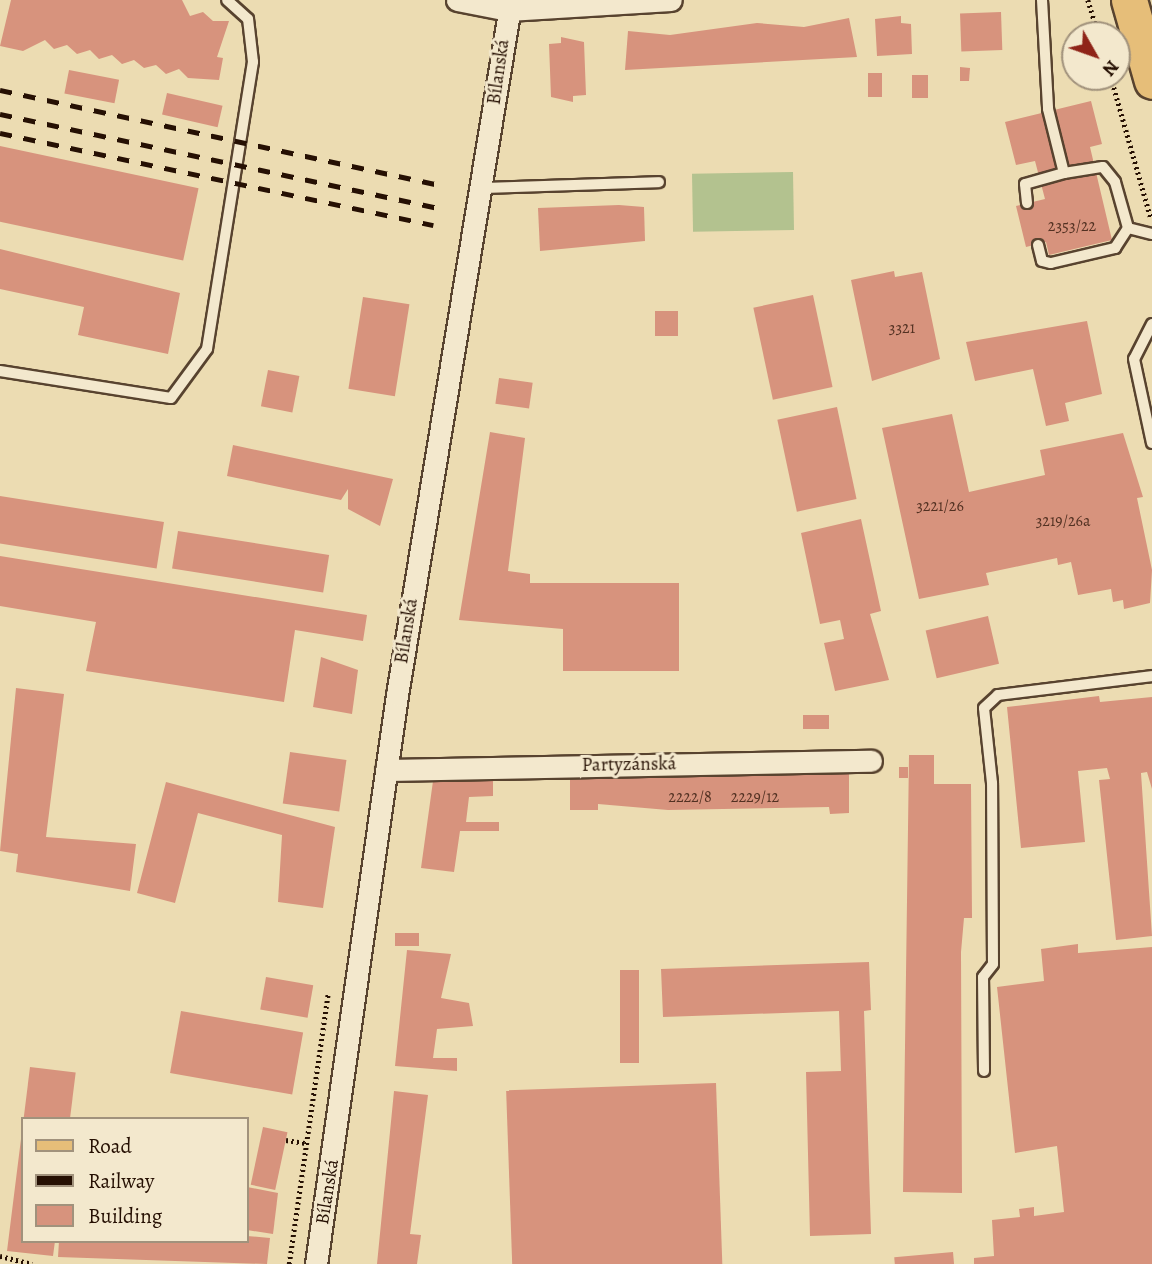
<!DOCTYPE html>
<meta charset="utf-8">
<style>
body{margin:0}
#map{position:relative;width:1152px;height:1264px;overflow:hidden;background:#ecdcb2;font-family:Alegreya,serif}
div>[style]{position:absolute}
.green>*{inset:0;background:#b3c28f;transform-origin:0 0}
.building>*{inset:0;background:#d7937d;transform-origin:0 0}
.path>*{height:4.5px;margin-top:-2.25px;transform-origin:0;background:repeating-linear-gradient(90deg,#261003 0 2px,transparent 0 5.5px)}
.roads{filter:drop-shadow(2px 0 #58432f) drop-shadow(-2px 0 #58432f) drop-shadow(0 2px #58432f) drop-shadow(0 -2px #58432f)}
.service>*{height:10px;margin:-5px;padding:0 5px;transform-origin:5px;border-radius:5px;background:#f3e8cd}
.minor>*{height:21px;margin:-10.5px;padding:0 10.5px;transform-origin:10.5px;border-radius:10.5px;background:#f3e8cd}
.primary>*{height:35px;margin:-17.5px;padding:0 17.5px;transform-origin:17.5px;border-radius:17.5px;background:#e6be79}
.rail>*{height:5px;margin-top:-2.5px;transform-origin:0;background:repeating-linear-gradient(90deg,#261003 0 12px,transparent 0 24px)}
span{translate:-50% -50%;white-space:nowrap;text-align:center;line-height:1.15;-webkit-text-stroke:6px #f3e8cd;paint-order:stroke}
.number-label{font-size:16px;color:#523122}
.number-label span{-webkit-text-stroke-width:0}
.street-label{font-size:19px;color:#261003}
.legend{position:absolute;left:21px;top:1117px;width:228px;height:126px;box-sizing:border-box;background:#f3e8cd;border:2px solid #a1927c;margin:0;padding:9px 12px;list-style:none;font-size:21px;color:#261003}
.legend li{display:flex;align-items:center;gap:14px;height:35px}
.legend b{width:35px;border:2px solid #a1927c}
.north{position:absolute;left:1061px;top:21px;width:70px;height:70px;box-sizing:border-box;background:#f3e8cd;border:2px solid #a1927c;border-radius:50%;rotate:130deg;font-size:19px;font-weight:700;line-height:28px;text-align:center;color:#261003}
.north::after{content:'';display:block;margin:auto;width:24px;height:32px;background:#8f2418;clip-path:polygon(50% 0,100% 100%,50% 72%,0 100%)}
</style>
<div id="map">
<div class="green">
<i style="left:793px;top:172px;width:58px;height:101px;rotate:89deg"></i>
</div>
<div class="building">
<i style="clip-path:polygon(11px 0,182px 0,190px 16px,203px 12px,213px 21px,229px 21px,217px 57px,223px 58px,219px 80px,188px 78px,179px 69px,166px 74px,156px 65px,144px 68px,134px 60px,122px 64px,112px 55px,99px 59px,90px 50px,77px 54px,67px 45px,54px 49px,45px 40px,23px 51px,0 46px)"></i>
<i style="left:1001px;top:12px;width:38px;height:41px;rotate:88deg"></i>
<i style="clip-path:polygon(901px 16px,901px 23px,911px 24px,912px 54px,877px 56px,875px 19px)"></i>
<i style="clip-path:polygon(849px 18px,857px 57px,625px 70px,628px 31px,670px 35px,757px 23px,804px 27px)"></i>
<i style="clip-path:polygon(561px 37px,584px 42px,586px 95px,573px 96px,573px 102px,551px 97px,549px 44px,561px 43px)"></i>
<i style="clip-path:polygon(960px 67px,970px 68px,969px 81px,960px 81px)"></i>
<i style="left:69px;top:70px;width:51px;height:24px;rotate:11deg"></i>
<i style="left:868px;top:73px;width:14px;height:24px"></i>
<i style="left:928px;top:75px;width:23px;height:16px;rotate:90deg"></i>
<i style="left:167px;top:93px;width:57px;height:22px;rotate:13deg"></i>
<i style="clip-path:polygon(1091px 101px,1102px 144px,1090px 147px,1112px 240px,1049px 255px,1046px 242px,1026px 247px,1016px 206px,1045px 199px,1035px 161px,1016px 165px,1005px 122px)"></i>
<i style="left:0;top:146px;width:203px;height:74px;rotate:12deg"></i>
<i style="clip-path:polygon(619px 205px,644px 207px,645px 241px,540px 251px,538px 208px)"></i>
<i style="clip-path:polygon(0 249px,180px 293px,168px 354px,78px 335px,84px 307px,0 289px)"></i>
<i style="clip-path:polygon(894px 271px,895px 277px,922px 272px,940px 359px,872px 381px,851px 280px)"></i>
<i style="left:813px;top:295px;width:94px;height:61px;rotate:78deg"></i>
<i style="left:363px;top:297px;width:47px;height:93px;rotate:9deg"></i>
<i style="left:678px;top:311px;width:25px;height:23px;rotate:90deg"></i>
<i style="clip-path:polygon(1087px 321px,1102px 394px,1065px 403px,1069px 421px,1046px 426px,1033px 369px,975px 381px,966px 342px)"></i>
<i style="left:268px;top:370px;width:32px;height:37px;rotate:11deg"></i>
<i style="left:499px;top:378px;width:34px;height:26px;rotate:8deg"></i>
<i style="left:837px;top:407px;width:94px;height:61px;rotate:78deg"></i>
<i style="clip-path:polygon(952px 414px,969px 492px,1045px 475px,1040px 450px,1123px 433px,1143px 497px,1137px 498px,1152px 570px,1150px 603px,1124px 609px,1123px 600px,1113px 602px,1111px 589px,1078px 595px,1071px 562px,1058px 565px,1057px 558px,986px 573px,989px 585px,919px 599px,882px 428px)"></i>
<i style="clip-path:polygon(490px 432px,525px 438px,508px 571px,530px 574px,530px 583px,679px 583px,679px 671px,563px 671px,563px 629px,459px 620px)"></i>
<i style="clip-path:polygon(233px 445px,393px 479px,380px 526px,348px 509px,348px 489px,341px 500px,227px 476px)"></i>
<i style="left:0;top:496px;width:166px;height:47px;rotate:9deg"></i>
<i style="clip-path:polygon(861px 519px,881px 611px,870px 614px,889px 680px,835px 691px,824px 643px,844px 639px,840px 620px,820px 624px,801px 533px)"></i>
<i style="left:178px;top:531px;width:153px;height:38px;rotate:9deg"></i>
<i style="clip-path:polygon(0 556px,367px 615px,363px 641px,295px 630px,284px 702px,86px 671px,96px 622px,0 606px)"></i>
<i style="left:988px;top:616px;width:49px;height:64px;rotate:77deg"></i>
<i style="clip-path:polygon(321px 657px,358px 670px,352px 714px,313px 707px)"></i>
<i style="clip-path:polygon(16px 688px,64px 694px,46px 837px,136px 844px,130px 891px,16px 872px,18px 854px,0 851px)"></i>
<i style="clip-path:polygon(1099px 696px,1100px 702px,1152px 697px,1152px 789px,1147px 772px,1141px 773px,1152px 936px,1116px 940px,1099px 780px,1110px 779px,1107px 768px,1078px 771px,1085px 842px,1021px 848px,1007px 707px)"></i>
<i style="left:803px;top:715px;width:26px;height:14px"></i>
<i style="left:290px;top:752px;width:57px;height:52px;rotate:8deg"></i>
<i style="clip-path:polygon(909px 755px,934px 755px,934px 784px,971px 784px,972px 918px,964px 918px,961px 952px,962px 1193px,903px 1192px)"></i>
<i style="left:899px;top:767px;width:9px;height:11px"></i>
<i style="clip-path:polygon(849px 771px,849px 813px,830px 814px,829px 807px,668px 810px,598px 804px,598px 810px,570px 810px,570px 778px)"></i>
<i style="clip-path:polygon(433px 781px,493px 781px,493px 796px,469px 797px,466px 822px,499px 822px,499px 831px,460px 831px,454px 872px,421px 868px)"></i>
<i style="clip-path:polygon(166px 782px,335px 827px,323px 908px,278px 902px,282px 835px,198px 813px,175px 903px,137px 893px)"></i>
<i style="left:395px;top:933px;width:24px;height:13px"></i>
<i style="clip-path:polygon(1078px 944px,1078px 953px,1152px 947px,1152px 1264px,974px 1264px,974px 1258px,994px 1256px,992px 1220px,1020px 1217px,1019px 1209px,1034px 1207px,1034px 1216px,1064px 1212px,1057px 1146px,1015px 1153px,997px 987px,1044px 981px,1041px 949px)"></i>
<i style="clip-path:polygon(407px 950px,451px 954px,441px 998px,469px 1003px,473px 1026px,437px 1029px,433px 1058px,457px 1058px,457px 1071px,395px 1066px)"></i>
<i style="clip-path:polygon(869px 962px,871px 1010px,864px 1011px,871px 1234px,810px 1236px,806px 1072px,841px 1071px,839px 1011px,663px 1017px,661px 969px)"></i>
<i style="left:620px;top:970px;width:19px;height:93px"></i>
<i style="left:266px;top:977px;width:48px;height:33px;rotate:10deg"></i>
<i style="left:181px;top:1011px;width:124px;height:63px;rotate:10deg"></i>
<i style="left:30px;top:1067px;width:46px;height:52px;rotate:7deg"></i>
<i style="left:716px;top:1083px;width:181px;height:210px;rotate:88deg"></i>
<i style="clip-path:polygon(394px 1091px,428px 1095px,410px 1234px,421px 1235px,417px 1264px,377px 1264px)"></i>
<i style="left:263px;top:1127px;width:25px;height:59px;rotate:12deg"></i>
<i style="clip-path:polygon(21px 1139px,23px 1241px,55px 1241px,53px 1256px,7px 1251px)"></i>
<i style="clip-path:polygon(247px 1187px,278px 1193px,273px 1234px,247px 1230px)"></i>
<i style="clip-path:polygon(247px 1236px,270px 1238px,267px 1264px,58px 1257px,59px 1241px,247px 1241px)"></i>
<i style="left:953px;top:1252px;width:12px;height:59px;rotate:85deg"></i>
</div>
<div class="path">
<i style="left:1088px;top:0;width:37px;rotate:73deg"></i>
<i style="left:1111px;top:77px;width:147px;rotate:74.2deg"></i>
<i style="left:286px;top:1140px;width:20px;rotate:9deg"></i>
<i style="left:0;top:1256px;width:33px;rotate:14deg"></i>
<i style="left:289px;top:1264px;width:272px;rotate:-81.8deg"></i>
</div>
<div class="roads">
<div class="service">
<i style="left:1042px;top:0;width:109px;rotate:86.8deg"></i>
<i style="left:1048px;top:109px;width:66px;rotate:76deg"></i>
<i style="left:1064px;top:173px;width:39px;rotate:-9deg"></i>
<i style="left:1103px;top:167px;width:19px;rotate:51deg"></i>
<i style="left:1115px;top:182px;width:48px;rotate:74.2deg"></i>
<i style="left:1128px;top:228px;width:25px;rotate:14deg"></i>
<i style="left:482px;top:188px;width:177px;rotate:-1.9deg"></i>
<i style="left:1027px;top:203px;width:19px;rotate:-96deg"></i>
<i style="left:1025px;top:184px;width:41px;rotate:-15.8deg"></i>
<i style="left:1038px;top:245px;width:16px;rotate:76deg"></i>
<i style="left:1042px;top:261px;width:9px;rotate:13deg"></i>
<i style="left:1051px;top:263px;width:66px;rotate:-13.2deg"></i>
<i style="left:1115px;top:248px;width:24px;rotate:-57deg"></i>
<i style="left:1152px;top:324px;width:39px;rotate:117deg"></i>
<i style="left:1134px;top:359px;width:86px;rotate:77.9deg"></i>
<i style="left:0;top:371px;width:173px;rotate:9deg"></i>
<i style="left:171px;top:398px;width:61px;rotate:-53.7deg"></i>
<i style="left:207px;top:349px;width:291px;rotate:-80.9deg"></i>
<i style="left:253px;top:62px;width:43px;rotate:-96.6deg"></i>
<i style="left:248px;top:19px;width:28px;rotate:-138deg"></i>
<i style="left:984px;top:1071px;width:94px;rotate:-90.6deg"></i>
<i style="left:983px;top:977px;width:16px;rotate:-52deg"></i>
<i style="left:993px;top:964px;width:181px;rotate:-90.3deg"></i>
<i style="left:992px;top:783px;width:75px;rotate:-96.1deg"></i>
<i style="left:984px;top:708px;width:19px;rotate:-43deg"></i>
<i style="left:998px;top:695px;width:155px;rotate:-7deg"></i>
</div>
<div class="minor">
<i style="left:457px;top:0;width:52px;rotate:11.1deg"></i>
<i style="left:508px;top:10px;width:163px;rotate:-3.5deg"></i>
<i style="left:386px;top:770px;width:485px;rotate:-1.1deg"></i>
<i style="left:316px;top:1264px;width:575px;rotate:-81.9deg"></i>
<i style="left:397px;top:695px;width:704px;rotate:-80.68deg"></i>
</div>
<div class="primary">
<i style="left:1129px;top:0;width:84px;rotate:74.1deg"></i>
</div>
</div>
<div class="rail">
<i style="left:0;top:90px;width:451px;rotate:12.2deg"></i>
<i style="left:0;top:114px;width:447px;rotate:12.1deg"></i>
<i style="left:0;top:133px;width:443px;rotate:12deg"></i>
</div>
<div class="number-label">
<span style="left:1072px;top:226px">2353/22</span>
<span style="left:902px;top:328px">3321</span>
<span style="left:940px;top:506px">3221/26</span>
<span style="left:1063px;top:521px">3219/26a</span>
<span style="left:690px;top:797px">2222/8</span>
<span style="left:755px;top:797px">2229/12</span>
</div>
<div class="street-label">
<span style="left:499px;top:72px;rotate:-82deg">Bílanská</span>
<span style="left:407px;top:631px;rotate:-81deg">Bílanská</span>
<span style="left:629px;top:765px;rotate:-1deg">Partyzánská</span>
<span style="left:328px;top:1192px;rotate:-81deg">Bílanská</span>
</div>
<ul class="legend">
<li><b style="height:9px;background:#e6be79"></b>Road</li>
<li><b style="height:9px;background:#261003"></b>Railway</li>
<li><b style="height:19px;background:#d7937d"></b>Building</li>
</ul>
<div class="north">N</div>
</div>
